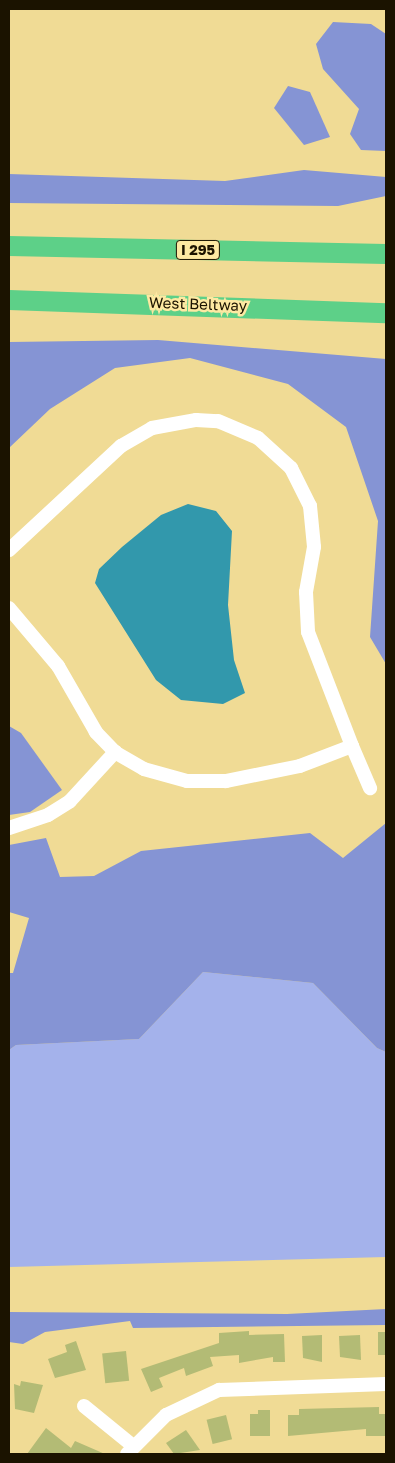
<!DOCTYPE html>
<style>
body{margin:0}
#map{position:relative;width:395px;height:1463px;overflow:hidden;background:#f0db95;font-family:"Golos Text",sans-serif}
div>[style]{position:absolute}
.green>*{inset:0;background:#a4b2eb}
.forest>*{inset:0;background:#8594d4}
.water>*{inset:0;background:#3298ac}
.building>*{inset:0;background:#b3bb75;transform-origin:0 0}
.minor>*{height:14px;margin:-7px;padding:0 7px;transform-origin:7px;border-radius:7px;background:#fff}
.highway>*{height:20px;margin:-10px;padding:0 10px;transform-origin:10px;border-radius:10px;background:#5dd088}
span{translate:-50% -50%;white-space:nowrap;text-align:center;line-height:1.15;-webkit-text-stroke:5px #fde9a2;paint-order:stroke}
.shield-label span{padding:1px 4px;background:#fde9a2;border:1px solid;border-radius:4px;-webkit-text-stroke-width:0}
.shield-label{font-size:14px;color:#1b1300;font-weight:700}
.street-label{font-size:15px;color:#1b1300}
.frame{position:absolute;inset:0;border:10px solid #1b1300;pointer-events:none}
</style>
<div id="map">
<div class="green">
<i style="clip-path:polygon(203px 972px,313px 983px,377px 1048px,386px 1052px,386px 1257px,9px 1267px,9px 1050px,16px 1045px,139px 1039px)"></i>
</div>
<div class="forest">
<i style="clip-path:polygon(333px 22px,371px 24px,386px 34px,386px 151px,361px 150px,350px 134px,359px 109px,323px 69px,316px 44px)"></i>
<i style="clip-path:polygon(288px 86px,310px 92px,330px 137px,304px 145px,274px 108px)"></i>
<i style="clip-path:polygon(304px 170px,386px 177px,386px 196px,338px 206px,9px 203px,9px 174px,225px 181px)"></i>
<i style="clip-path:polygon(158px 340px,386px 359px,386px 664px,370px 637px,378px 521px,346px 427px,288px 384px,190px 358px,115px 368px,50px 409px,9px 448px,9px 342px)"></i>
<i style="clip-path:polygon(9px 726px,21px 733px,62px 790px,30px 812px,9px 815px)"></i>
<i style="clip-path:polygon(386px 823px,386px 1052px,377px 1048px,313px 983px,203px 972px,139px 1039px,16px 1045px,9px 1050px,9px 973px,13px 973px,29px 918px,9px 912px,9px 845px,46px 838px,60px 877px,94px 876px,141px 851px,310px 833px,343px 858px)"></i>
<i style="clip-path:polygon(386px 1309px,386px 1325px,133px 1328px,130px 1321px,45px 1332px,23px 1344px,9px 1342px,9px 1312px,287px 1314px)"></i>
</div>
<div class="water">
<i style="clip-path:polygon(188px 504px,216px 511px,232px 531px,228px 605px,234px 660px,245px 693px,223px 704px,181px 700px,156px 680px,95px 583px,99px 569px,122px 547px,161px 515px)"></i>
</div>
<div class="building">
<i style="clip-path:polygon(249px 1331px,249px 1335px,284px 1334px,285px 1362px,273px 1362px,273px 1357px,239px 1363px,239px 1355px,210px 1357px,213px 1366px,186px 1376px,184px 1368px,159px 1378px,163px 1387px,151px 1392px,141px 1369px,219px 1343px,219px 1333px)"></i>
<i style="left:378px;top:1332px;width:8px;height:23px"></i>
<i style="clip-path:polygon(322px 1335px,322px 1362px,303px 1358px,302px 1336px)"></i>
<i style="clip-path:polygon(360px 1335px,361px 1360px,340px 1357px,339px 1336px)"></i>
<i style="clip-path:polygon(76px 1341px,86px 1370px,55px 1378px,48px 1359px,67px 1352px,65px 1345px)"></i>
<i style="left:126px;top:1351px;width:30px;height:24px;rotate:84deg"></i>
<i style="clip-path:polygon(21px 1381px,43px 1385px,34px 1413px,15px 1409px,14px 1384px,20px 1386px)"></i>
<i style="clip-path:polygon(379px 1407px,379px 1414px,386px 1414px,386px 1436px,366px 1436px,366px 1429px,288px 1436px,288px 1415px,299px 1415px,299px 1409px)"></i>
<i style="clip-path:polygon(258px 1410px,270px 1410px,270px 1436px,250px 1436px,250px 1414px,258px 1414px)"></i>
<i style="left:226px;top:1415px;width:25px;height:20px;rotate:76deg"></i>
<i style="clip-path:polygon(46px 1428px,71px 1448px,75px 1441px,105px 1454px,27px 1454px)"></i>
<i style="clip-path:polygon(186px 1430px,200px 1450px,174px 1454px,166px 1443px)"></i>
</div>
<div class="minor">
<i style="left:9px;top:550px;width:153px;rotate:-42.9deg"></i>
<i style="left:121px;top:446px;width:36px;rotate:-30deg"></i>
<i style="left:152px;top:428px;width:45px;rotate:-10.3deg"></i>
<i style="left:196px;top:420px;width:22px;rotate:3deg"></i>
<i style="left:218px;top:421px;width:43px;rotate:23deg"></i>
<i style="left:258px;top:438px;width:45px;rotate:42.3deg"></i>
<i style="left:291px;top:468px;width:42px;rotate:63.4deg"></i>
<i style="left:310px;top:506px;width:41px;rotate:84.4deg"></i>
<i style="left:314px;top:547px;width:46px;rotate:100.1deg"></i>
<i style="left:306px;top:592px;width:40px;rotate:87.1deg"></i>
<i style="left:308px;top:632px;width:122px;rotate:68.9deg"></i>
<i style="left:352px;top:746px;width:56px;rotate:159deg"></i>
<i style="left:300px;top:766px;width:76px;rotate:168.5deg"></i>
<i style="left:226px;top:781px;width:39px;rotate:180deg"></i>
<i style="left:187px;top:781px;width:45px;rotate:-164.4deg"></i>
<i style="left:144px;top:769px;width:34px;rotate:-150deg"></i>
<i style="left:115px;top:752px;width:28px;rotate:-134deg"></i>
<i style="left:96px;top:732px;width:76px;rotate:-119.9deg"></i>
<i style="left:58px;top:666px;width:76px;rotate:-130.2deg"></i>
<i style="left:352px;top:746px;width:46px;rotate:66.8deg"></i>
<i style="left:9px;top:828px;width:41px;rotate:-18.4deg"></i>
<i style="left:48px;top:815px;width:26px;rotate:-32deg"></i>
<i style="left:70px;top:801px;width:67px;rotate:-47.4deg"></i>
<i style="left:84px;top:1406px;width:62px;rotate:39.1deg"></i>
<i style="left:127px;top:1454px;width:55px;rotate:-45deg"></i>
<i style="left:166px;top:1415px;width:59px;rotate:-25.3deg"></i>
<i style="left:219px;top:1390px;width:167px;rotate:-2.1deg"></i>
</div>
<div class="highway">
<i style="left:9px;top:246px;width:377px;rotate:1.2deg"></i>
<i style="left:9px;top:300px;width:377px;rotate:2deg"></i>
</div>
<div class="shield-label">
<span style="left:198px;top:250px">I 295</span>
</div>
<div class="street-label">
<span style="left:198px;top:304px;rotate:2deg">West Beltway</span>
</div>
<div class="frame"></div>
</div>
